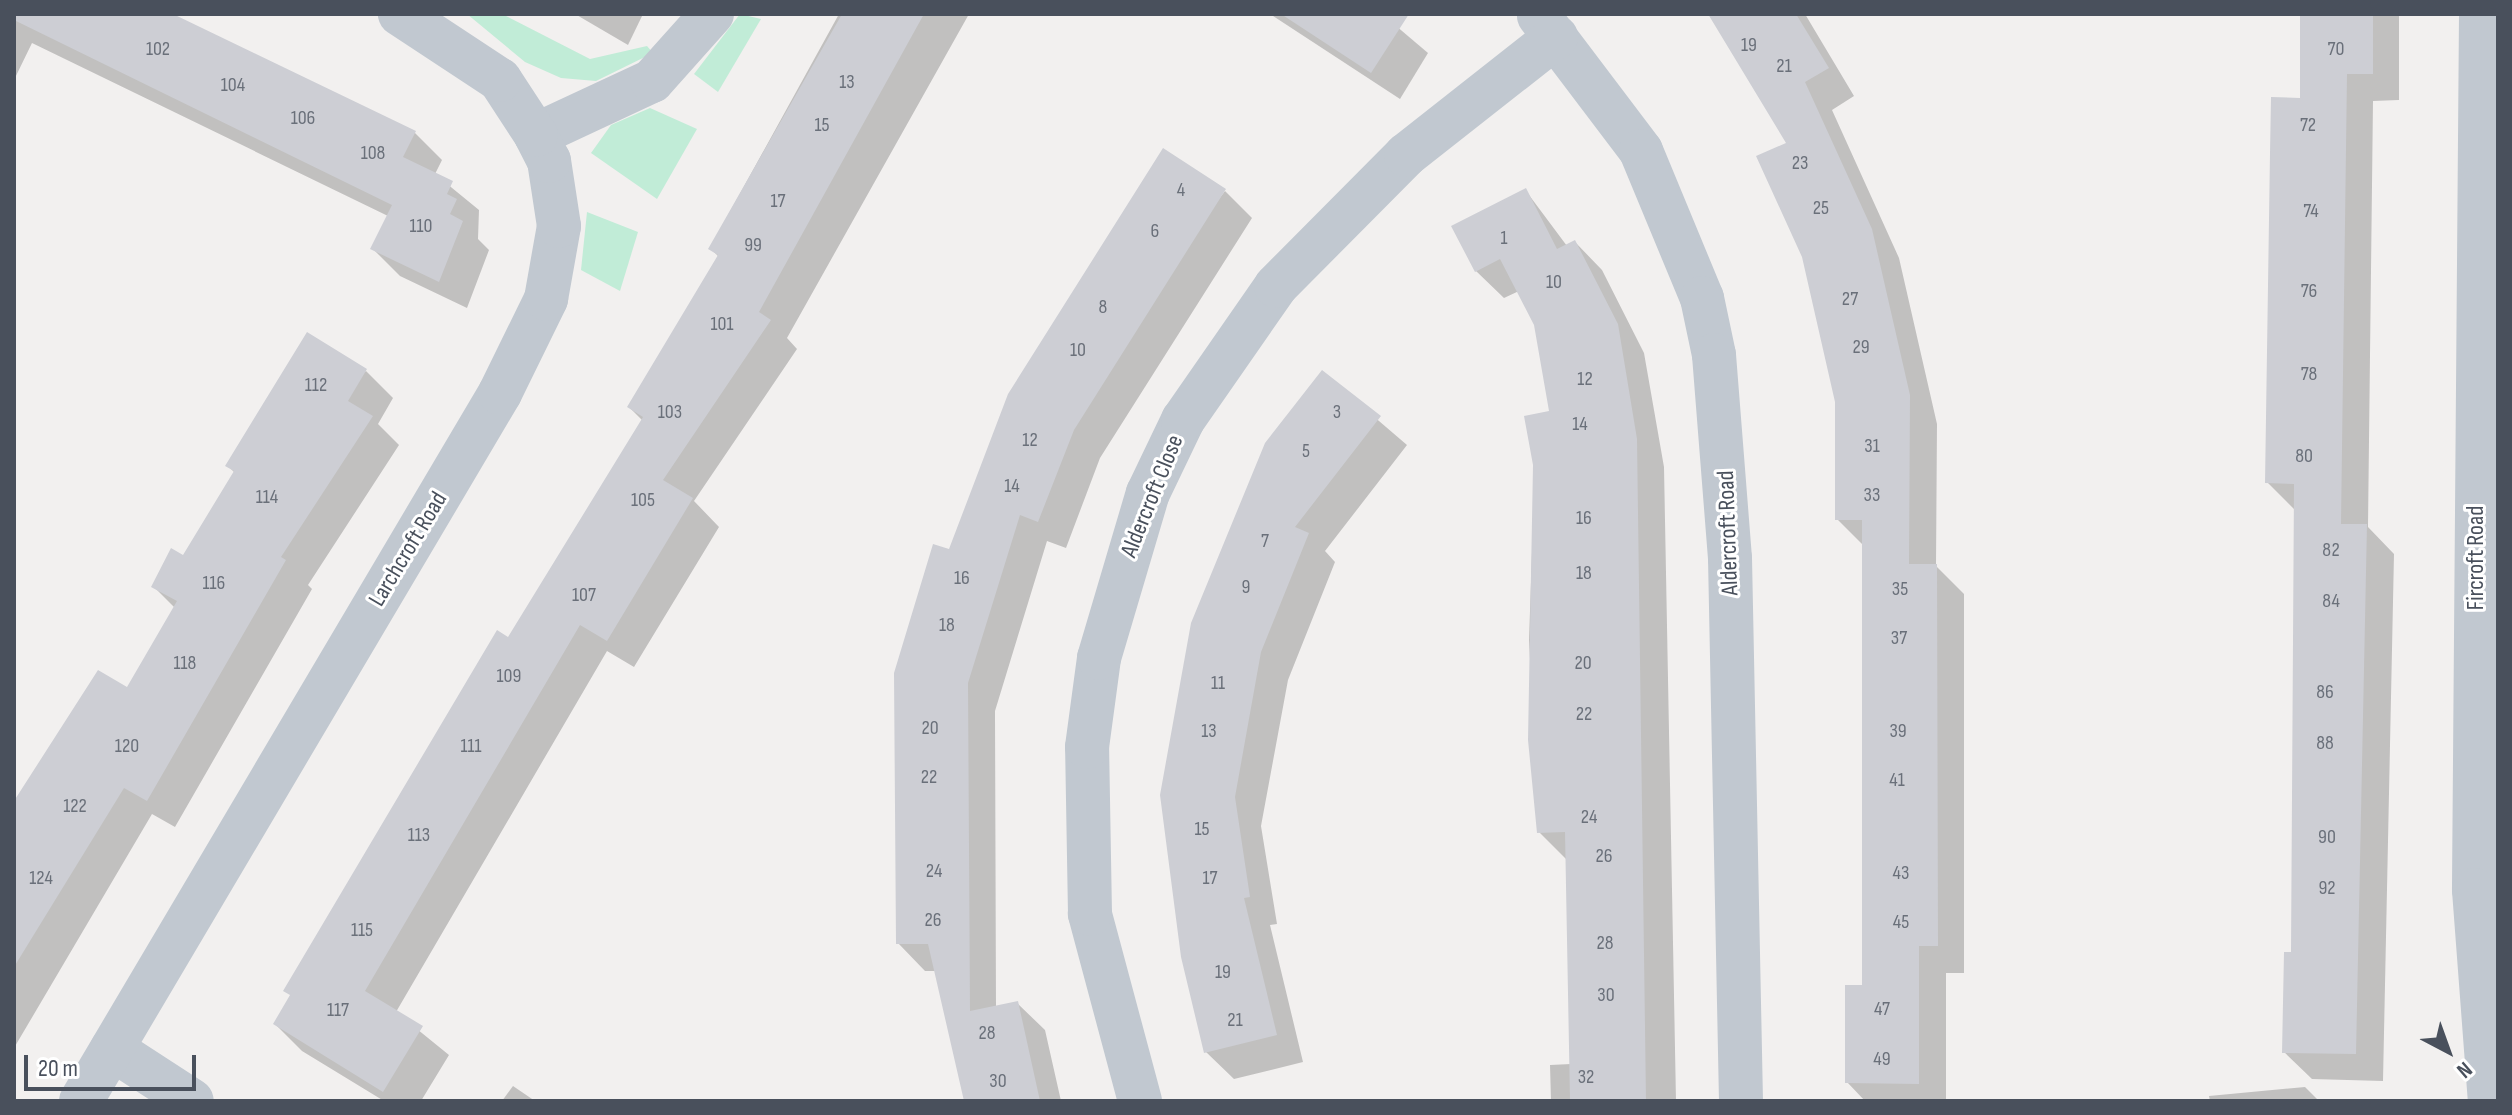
<!DOCTYPE html>
<style>
body{margin:0}
#map{position:relative;width:2512px;height:1115px;overflow:hidden;background:#f2f0ef;font-family:"Sofia Sans Condensed",sans-serif}
div>[style]{position:absolute}
.green>*{inset:0;background:#c1ecd7}
.shadow>*{inset:0;background:#0003}
.building>*{inset:0;background:#cdced4}
.street>*{height:44px;margin:-22px;padding:0 22px;transform-origin:22px;border-radius:22px;background:#c1c8d0}
span{translate:-50% -50%;white-space:nowrap;text-align:center;line-height:1.15;-webkit-text-stroke:6px #fff;paint-order:stroke}
.number-label{font-size:20px;color:#6a707a}
.number-label span{-webkit-text-stroke-width:0}
.street-label{font-size:24px;color:#49505c}
.frame{position:absolute;inset:0;border:16px solid #49505c;pointer-events:none}
.north{position:absolute;left:2408px;top:1011px;width:80px;height:80px;-webkit-text-stroke:6px #fff;paint-order:stroke;rotate:139deg;font-size:22px;font-weight:700;line-height:32px;text-align:center;color:#49505c}
.north::after{content:'';display:block;margin:auto;width:28px;height:36px;background:#49505c;clip-path:polygon(50% 0,100% 100%,50% 72%,0 100%)}
.scale{position:absolute;left:24px;top:1055px;width:172px;height:36px;box-sizing:border-box;border:4px solid #49505c;border-top:0;padding-left:10px;font-size:24px;line-height:28px;white-space:nowrap;color:#49505c;-webkit-text-stroke:6px #fff;paint-order:stroke}
</style>
<div id="map">
<div class="green">
<i style="clip-path:polygon(467px 14px,502px 14px,590px 59px,647px 46px,653px 53px,596px 81px,561px 78px,525px 62px)"></i>
<i style="clip-path:polygon(740px 14px,761px 19px,718px 92px,694px 74px)"></i>
<i style="clip-path:polygon(650px 108px,697px 129px,657px 199px,591px 153px,611px 125px)"></i>
<i style="clip-path:polygon(587px 212px,638px 232px,620px 291px,581px 270px)"></i>
</div>
<div class="shadow">
<i style="clip-path:polygon(14px 14px,170px 14px,414px 132px,442px 160px,435px 174px,479px 210px,478px 239px,489px 250px,467px 308px,400px 276px,373px 249px,388px 216px,32px 43px,14px 80px)"></i>
<i style="clip-path:polygon(575px 14px,643px 14px,628px 45px)"></i>
<i style="clip-path:polygon(839px 14px,969px 14px,787px 338px,797px 349px,694px 501px,719px 527px,634px 667px,607px 651px,396px 1012px,449px 1055px,421px 1101px,384px 1101px,302px 1051px,275px 1024px,643px 421px,629px 407px,719px 257px,710px 248px)"></i>
<i style="clip-path:polygon(1270px 14px,1382px 14px,1428px 53px,1400px 99px)"></i>
<i style="clip-path:polygon(1723px 14px,1805px 14px,1854px 96px,1832px 110px,1899px 258px,1937px 424px,1936px 566px,1964px 594px,1964px 973px,1946px 973px,1946px 1101px,1865px 1101px,1847px 1082px,1864px 987px,1864px 546px,1837px 519px,1837px 402px,1789px 144px)"></i>
<i style="clip-path:polygon(2302px 14px,2399px 14px,2399px 100px,2373px 101px,2368px 527px,2394px 554px,2383px 1081px,2312px 1079px,2284px 1052px,2293px 954px,2295px 510px,2267px 482px,2302px 100px)"></i>
<i style="clip-path:polygon(1225px 191px,1252px 218px,1100px 458px,1066px 548px,1047px 541px,995px 711px,996px 1008px,1017px 1003px,1045px 1030px,1061px 1101px,966px 1101px,936px 971px,925px 971px,898px 943px,950px 551px)"></i>
<i style="clip-path:polygon(1526px 191px,1567px 246px,1575px 242px,1602px 270px,1644px 353px,1664px 467px,1676px 1101px,1551px 1101px,1550px 1065px,1571px 1064px,1567px 860px,1539px 832px,1529px 640px,1535px 465px,1552px 413px,1536px 324px,1519px 291px,1504px 298px,1476px 271px)"></i>
<i style="clip-path:polygon(366px 371px,393px 398px,378px 424px,399px 445px,308px 585px,312px 589px,175px 827px,152px 814px,14px 1048px,14px 815px,128px 689px,175px 608px,154px 587px,184px 557px,235px 473px,227px 465px)"></i>
<i style="clip-path:polygon(1323px 373px,1407px 445px,1325px 551px,1335px 562px,1288px 680px,1261px 826px,1277px 924px,1270px 925px,1303px 1062px,1234px 1079px,1206px 1052px,1183px 957px)"></i>
<i style="clip-path:polygon(513px 1086px,535px 1101px,502px 1101px)"></i>
<i style="clip-path:polygon(2305px 1087px,2319px 1101px,2210px 1101px,2209px 1096px)"></i>
</div>
<div class="building">
<i style="clip-path:polygon(14px 14px,173px 14px,416px 131px,403px 157px,453px 181px,447px 194px,457px 199px,450px 214px,463px 221px,439px 282px,370px 249px,392px 205px,14px 20px)"></i>
<i style="clip-path:polygon(842px 14px,924px 14px,759px 312px,771px 320px,663px 480px,693px 498px,607px 641px,580px 625px,365px 991px,423px 1026px,383px 1092px,273px 1024px,290px 995px,283px 991px,497px 630px,508px 637px,643px 417px,627px 407px,718px 255px,708px 249px)"></i>
<i style="clip-path:polygon(1281px 14px,1409px 14px,1371px 73px)"></i>
<i style="clip-path:polygon(1708px 14px,1796px 14px,1829px 68px,1805px 82px,1872px 229px,1910px 395px,1909px 564px,1937px 564px,1938px 946px,1919px 946px,1919px 1084px,1845px 1083px,1845px 985px,1862px 985px,1862px 520px,1835px 520px,1835px 402px,1802px 257px,1756px 156px,1786px 143px)"></i>
<i style="clip-path:polygon(2300px 14px,2373px 14px,2373px 74px,2347px 74px,2341px 524px,2367px 524px,2356px 1054px,2282px 1053px,2284px 952px,2291px 952px,2294px 484px,2265px 483px,2270px 153px,2271px 97px,2300px 98px)"></i>
<i style="clip-path:polygon(1163px 148px,1226px 189px,1074px 430px,1038px 522px,1020px 515px,968px 683px,970px 1011px,1018px 1001px,1040px 1101px,964px 1101px,928px 944px,896px 944px,894px 673px,933px 544px,949px 549px,1008px 394px)"></i>
<i style="clip-path:polygon(1526px 188px,1557px 249px,1575px 240px,1618px 324px,1637px 439px,1646px 1101px,1570px 1101px,1565px 832px,1537px 833px,1528px 740px,1533px 465px,1524px 416px,1549px 411px,1534px 325px,1500px 259px,1475px 272px,1451px 226px)"></i>
<i style="clip-path:polygon(307px 332px,367px 369px,348px 401px,373px 416px,281px 557px,286px 560px,147px 801px,124px 788px,14px 967px,14px 801px,98px 670px,127px 687px,177px 601px,151px 587px,171px 548px,183px 555px,234px 471px,225px 466px)"></i>
<i style="clip-path:polygon(1322px 370px,1381px 416px,1295px 527px,1309px 533px,1261px 652px,1235px 797px,1250px 897px,1244px 898px,1277px 1035px,1204px 1053px,1181px 957px,1160px 795px,1191px 623px,1265px 443px)"></i>
</div>
<div class="street">
<i style="left:2481px;top:14px;width:876px;rotate:90.46deg"></i>
<i style="left:2474px;top:890px;width:212px;rotate:85.7deg"></i>
<i style="left:1539px;top:16px;width:169px;rotate:52.9deg"></i>
<i style="left:1641px;top:151px;width:159px;rotate:67.5deg"></i>
<i style="left:1702px;top:298px;width:58px;rotate:78.1deg"></i>
<i style="left:1714px;top:355px;width:204px;rotate:85.5deg"></i>
<i style="left:1730px;top:558px;width:543px;rotate:88.84deg"></i>
<i style="left:536px;top:135px;width:128px;rotate:-25deg"></i>
<i style="left:652px;top:81px;width:90px;rotate:-48.2deg"></i>
<i style="left:112px;top:1049px;width:95px;rotate:33deg"></i>
<i style="left:81px;top:1101px;width:823px;rotate:-59.38deg"></i>
<i style="left:500px;top:393px;width:105px;rotate:-63.9deg"></i>
<i style="left:546px;top:299px;width:74px;rotate:-79.9deg"></i>
<i style="left:559px;top:226px;width:66px;rotate:-98.7deg"></i>
<i style="left:549px;top:161px;width:29px;rotate:-117deg"></i>
<i style="left:536px;top:135px;width:66px;rotate:-123.2deg"></i>
<i style="left:500px;top:80px;width:120px;rotate:-146.6deg"></i>
<i style="left:1140px;top:1101px;width:194px;rotate:-105deg"></i>
<i style="left:1090px;top:914px;width:167px;rotate:-91deg"></i>
<i style="left:1087px;top:747px;width:90px;rotate:-82.3deg"></i>
<i style="left:1099px;top:658px;width:172px;rotate:-73.5deg"></i>
<i style="left:1148px;top:493px;width:81px;rotate:-64.4deg"></i>
<i style="left:1183px;top:420px;width:163px;rotate:-55.2deg"></i>
<i style="left:1276px;top:286px;width:185px;rotate:-45.2deg"></i>
<i style="left:1406px;top:155px;width:191px;rotate:-38.2deg"></i>
</div>
<div class="number-label">
<span style="left:1749px;top:45px">19</span>
<span style="left:158px;top:49px">102</span>
<span style="left:2336px;top:49px">70</span>
<span style="left:1784px;top:66px">21</span>
<span style="left:847px;top:82px">13</span>
<span style="left:233px;top:85px">104</span>
<span style="left:303px;top:118px">106</span>
<span style="left:822px;top:125px">15</span>
<span style="left:2308px;top:125px">72</span>
<span style="left:373px;top:153px">108</span>
<span style="left:1800px;top:163px">23</span>
<span style="left:1181px;top:190px">4</span>
<span style="left:778px;top:201px">17</span>
<span style="left:1821px;top:208px">25</span>
<span style="left:2311px;top:211px">74</span>
<span style="left:421px;top:226px">110</span>
<span style="left:1155px;top:231px">6</span>
<span style="left:1504px;top:238px">1</span>
<span style="left:753px;top:245px">99</span>
<span style="left:1554px;top:282px">10</span>
<span style="left:2309px;top:291px">76</span>
<span style="left:1850px;top:299px">27</span>
<span style="left:1103px;top:307px">8</span>
<span style="left:722px;top:324px">101</span>
<span style="left:1861px;top:347px">29</span>
<span style="left:1078px;top:350px">10</span>
<span style="left:2309px;top:374px">78</span>
<span style="left:1585px;top:379px">12</span>
<span style="left:316px;top:385px">112</span>
<span style="left:670px;top:412px">103</span>
<span style="left:1337px;top:412px">3</span>
<span style="left:1580px;top:424px">14</span>
<span style="left:1030px;top:440px">12</span>
<span style="left:1872px;top:446px">31</span>
<span style="left:1306px;top:451px">5</span>
<span style="left:2304px;top:456px">80</span>
<span style="left:1012px;top:486px">14</span>
<span style="left:1872px;top:495px">33</span>
<span style="left:267px;top:497px">114</span>
<span style="left:643px;top:500px">105</span>
<span style="left:1584px;top:518px">16</span>
<span style="left:1265px;top:541px">7</span>
<span style="left:2331px;top:550px">82</span>
<span style="left:1584px;top:573px">18</span>
<span style="left:962px;top:578px">16</span>
<span style="left:214px;top:583px">116</span>
<span style="left:1246px;top:587px">9</span>
<span style="left:1900px;top:589px">35</span>
<span style="left:584px;top:595px">107</span>
<span style="left:2331px;top:601px">84</span>
<span style="left:947px;top:625px">18</span>
<span style="left:1899px;top:638px">37</span>
<span style="left:185px;top:663px">118</span>
<span style="left:1583px;top:663px">20</span>
<span style="left:509px;top:676px">109</span>
<span style="left:1218px;top:683px">11</span>
<span style="left:2325px;top:692px">86</span>
<span style="left:1584px;top:714px">22</span>
<span style="left:930px;top:728px">20</span>
<span style="left:1209px;top:731px">13</span>
<span style="left:1898px;top:731px">39</span>
<span style="left:2325px;top:743px">88</span>
<span style="left:127px;top:746px">120</span>
<span style="left:471px;top:746px">111</span>
<span style="left:929px;top:777px">22</span>
<span style="left:1897px;top:780px">41</span>
<span style="left:75px;top:806px">122</span>
<span style="left:1589px;top:817px">24</span>
<span style="left:1202px;top:829px">15</span>
<span style="left:419px;top:835px">113</span>
<span style="left:2327px;top:837px">90</span>
<span style="left:1604px;top:856px">26</span>
<span style="left:934px;top:871px">24</span>
<span style="left:1901px;top:873px">43</span>
<span style="left:41px;top:878px">124</span>
<span style="left:1210px;top:878px">17</span>
<span style="left:2327px;top:888px">92</span>
<span style="left:933px;top:920px">26</span>
<span style="left:1901px;top:922px">45</span>
<span style="left:362px;top:930px">115</span>
<span style="left:1605px;top:943px">28</span>
<span style="left:1223px;top:972px">19</span>
<span style="left:1606px;top:995px">30</span>
<span style="left:1882px;top:1009px">47</span>
<span style="left:338px;top:1010px">117</span>
<span style="left:1235px;top:1020px">21</span>
<span style="left:987px;top:1033px">28</span>
<span style="left:1882px;top:1059px">49</span>
<span style="left:1586px;top:1077px">32</span>
<span style="left:998px;top:1081px">30</span>
</div>
<div class="street-label">
<span style="left:1152px;top:496px;rotate:-68deg">Aldercroft Close</span>
<span style="left:1728px;top:533px;rotate:-92deg">Aldercroft Road</span>
<span style="left:408px;top:549px;rotate:-59deg">Larchcroft Road</span>
<span style="left:2476px;top:558px;rotate:-90deg">Fircroft Road</span>
</div>
<div class="frame"></div>
<div class="north">N</div>
<div class="scale">20 m</div>
</div>
